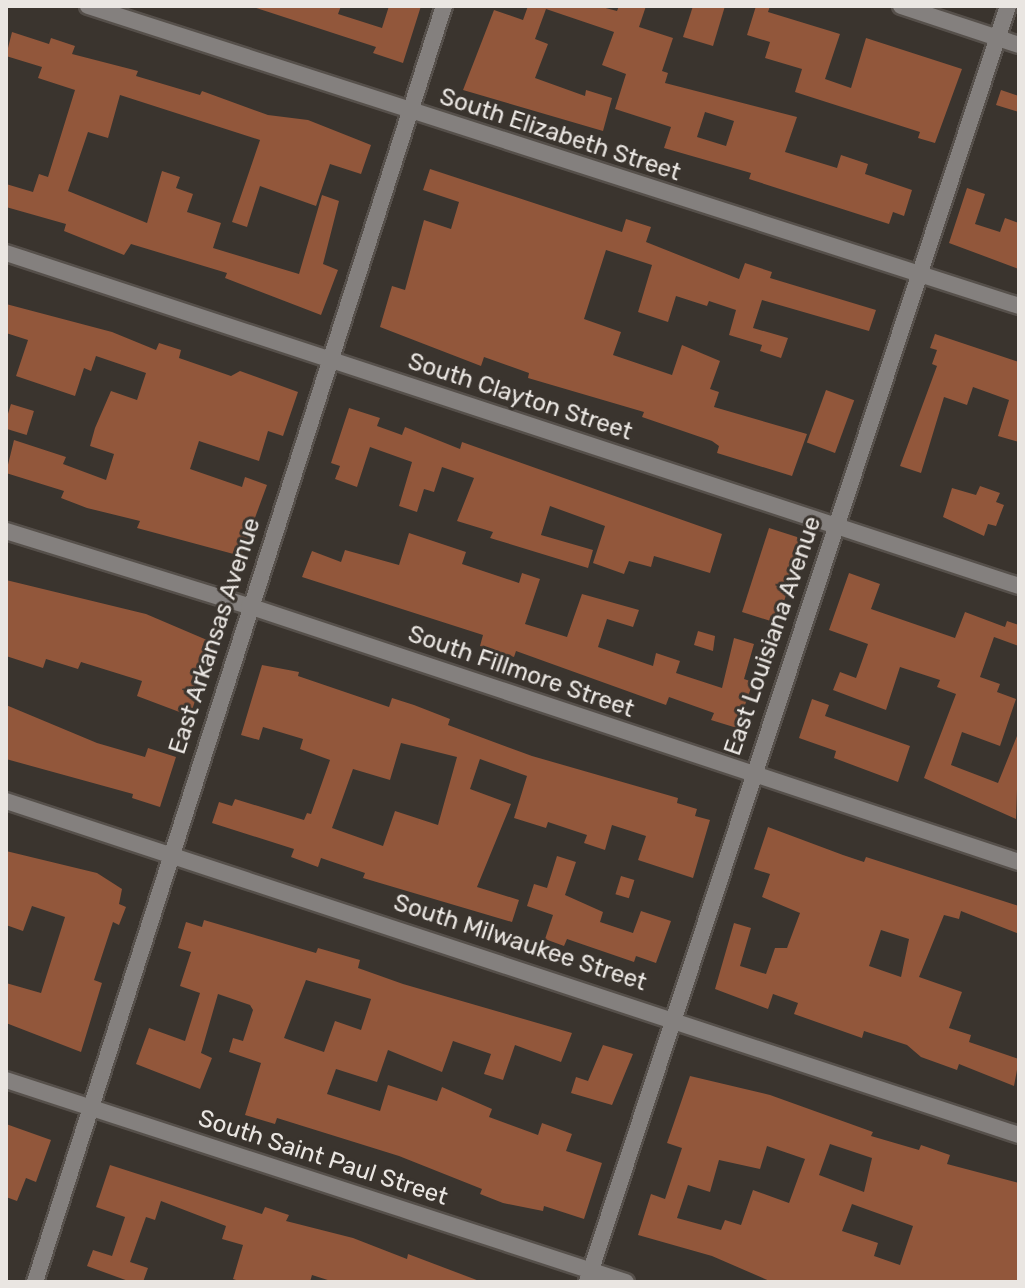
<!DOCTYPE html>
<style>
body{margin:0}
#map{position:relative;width:1025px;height:1288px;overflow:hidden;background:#3a342e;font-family:Rubik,sans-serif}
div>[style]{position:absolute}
.building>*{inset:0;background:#92573b;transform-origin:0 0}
.roads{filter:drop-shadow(2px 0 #56504b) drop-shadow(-2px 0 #56504b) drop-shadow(0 2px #56504b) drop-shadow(0 -2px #56504b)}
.minor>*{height:16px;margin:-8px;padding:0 8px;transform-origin:8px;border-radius:8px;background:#84807e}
.tertiary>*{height:16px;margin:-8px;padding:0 8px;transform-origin:8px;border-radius:8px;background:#84807e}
span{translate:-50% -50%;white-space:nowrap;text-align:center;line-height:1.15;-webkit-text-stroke:6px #3a342e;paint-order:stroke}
.street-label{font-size:24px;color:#eae6e2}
.frame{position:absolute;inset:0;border:8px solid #eae6e2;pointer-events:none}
</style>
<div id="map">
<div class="building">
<i style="clip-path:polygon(250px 6px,341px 6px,338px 14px,382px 28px,389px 6px,421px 6px,403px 63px,373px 53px,376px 47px)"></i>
<i style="clip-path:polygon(evenodd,528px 6px,598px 6px,617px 11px,619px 6px,646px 6px,639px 27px,673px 38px,662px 71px,668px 73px,665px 83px,797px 117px,785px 152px,837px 168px,841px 155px,868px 164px,865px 174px,912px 190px,904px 216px,893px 212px,889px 224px,749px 179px,751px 173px,664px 148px,671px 127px,615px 109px,626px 74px,602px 65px,614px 32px,546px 9px,535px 39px,548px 44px,535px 78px,585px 96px,586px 90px,612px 98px,603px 131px,463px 90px,494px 10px,523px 20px,528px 6px,705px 112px,734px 121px,726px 146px,697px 137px,705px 112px)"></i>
<i style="clip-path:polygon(693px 6px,725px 6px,713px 46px,683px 37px)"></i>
<i style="clip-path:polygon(756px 6px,770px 6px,768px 12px,840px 34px,825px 79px,851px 88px,866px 38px,962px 69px,935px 143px,918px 138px,920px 132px,795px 92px,802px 69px,765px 58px,770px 42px,747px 35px)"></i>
<i style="clip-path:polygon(12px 32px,49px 44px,51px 38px,75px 46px,72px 54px,138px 71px,136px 76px,200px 95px,202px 91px,268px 115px,308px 120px,371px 145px,361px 174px,330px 164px,316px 206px,260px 186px,247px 227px,232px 222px,260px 140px,120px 95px,108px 138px,88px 132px,68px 191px,147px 223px,162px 171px,180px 177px,176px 188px,193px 194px,187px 212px,221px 223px,213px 248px,299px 274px,322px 195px,339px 201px,323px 264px,338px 270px,321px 315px,225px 278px,227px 273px,131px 244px,124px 255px,64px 231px,66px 224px,6px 207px,6px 184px,33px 192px,39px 174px,48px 177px,75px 90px,38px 78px,42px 67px,6px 56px)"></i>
<i style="clip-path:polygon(1001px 90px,1019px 96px,1019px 112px,996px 105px)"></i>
<i style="clip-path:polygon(430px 169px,622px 232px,626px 219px,651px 227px,646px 242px,739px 279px,745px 263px,772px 272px,770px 278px,876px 310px,869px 331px,762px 300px,753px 328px,788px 338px,781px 358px,760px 351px,762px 345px,729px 335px,736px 310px,709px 301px,707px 306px,676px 296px,668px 322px,638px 312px,652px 265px,606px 250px,584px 319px,621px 332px,613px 355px,672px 375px,682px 345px,720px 361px,710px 389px,719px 392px,714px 407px,807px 434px,792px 476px,717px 453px,719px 446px,712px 441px,642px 417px,644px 412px,528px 378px,529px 373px,484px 357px,481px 366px,380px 327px,392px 286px,405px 290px,424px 220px,451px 229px,459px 202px,423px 190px)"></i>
<i style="clip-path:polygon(967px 188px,985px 194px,975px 224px,1000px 232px,1005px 218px,1019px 223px,1019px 269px,949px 243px)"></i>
<i style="clip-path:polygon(6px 304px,112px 332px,156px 350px,159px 343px,181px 350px,179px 358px,231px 376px,240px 371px,298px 392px,283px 436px,268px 431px,259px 461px,199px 441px,190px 469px,242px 487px,245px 477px,267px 485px,241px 556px,137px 528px,140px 521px,87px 508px,61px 498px,64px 491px,6px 473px,14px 440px,66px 457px,63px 464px,106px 480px,114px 454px,90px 446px,95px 428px,111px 391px,137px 400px,146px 373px,96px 356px,91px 371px,84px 368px,75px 396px,16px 376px,28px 340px,6px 333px)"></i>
<i style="clip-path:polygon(935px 334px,1019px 362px,1019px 442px,998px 436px,1009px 400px,973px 387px,967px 405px,944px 397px,921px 473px,900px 466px,937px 366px,932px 364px,937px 350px,930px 348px)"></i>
<i style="left:826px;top:390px;width:30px;height:56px;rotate:20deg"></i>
<i style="left:11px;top:404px;width:24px;height:25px;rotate:17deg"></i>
<i style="clip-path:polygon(349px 408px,380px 418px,377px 426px,402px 435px,405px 427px,460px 449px,462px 442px,722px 534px,710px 573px,654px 556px,651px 567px,629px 561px,624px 574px,593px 563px,605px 526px,550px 506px,541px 535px,593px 550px,588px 568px,490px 538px,493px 532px,457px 521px,474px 478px,442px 467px,434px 492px,424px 489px,417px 512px,399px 506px,412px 462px,370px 447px,357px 487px,335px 479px,340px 466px,331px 463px)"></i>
<i style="clip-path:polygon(980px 486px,1000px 493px,996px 502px,1004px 505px,996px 526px,988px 524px,984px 536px,943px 517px,952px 488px,976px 495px)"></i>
<i style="clip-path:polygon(769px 528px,797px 537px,802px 546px,777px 623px,742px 612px)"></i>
<i style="clip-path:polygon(409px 533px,466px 552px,462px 564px,519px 583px,522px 573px,540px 579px,525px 624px,567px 637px,582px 594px,639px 610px,633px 627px,607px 619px,598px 647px,653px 666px,656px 653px,680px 661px,676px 673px,722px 688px,734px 638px,754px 644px,744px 679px,753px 682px,737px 728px,711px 720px,714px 713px,669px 697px,666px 705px,516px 651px,514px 657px,480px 646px,483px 635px,302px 577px,312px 551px,341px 562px,345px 550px,399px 565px)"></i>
<i style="clip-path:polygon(849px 573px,880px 584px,871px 609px,955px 638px,965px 612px,1005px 627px,1007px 621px,1019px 625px,1019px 646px,994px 637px,980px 677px,1000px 684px,997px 692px,1016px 699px,1000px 746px,962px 732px,951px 765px,998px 783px,1019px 731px,1016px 819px,924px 778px,956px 694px,937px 687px,940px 680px,900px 667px,886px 710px,833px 690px,840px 672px,856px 678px,868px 644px,829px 630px)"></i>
<i style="clip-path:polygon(6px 580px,146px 614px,214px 643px,194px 690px,198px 692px,190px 716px,137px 696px,142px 681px,81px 662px,78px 669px,46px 659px,43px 668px,6px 656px)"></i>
<i style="clip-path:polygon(698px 631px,715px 636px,713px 651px,694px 645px)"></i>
<i style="clip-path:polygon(evenodd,262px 665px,299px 672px,298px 676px,389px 707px,392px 698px,414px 705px,450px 719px,448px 725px,532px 756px,678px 798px,677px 803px,697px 809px,695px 816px,710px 820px,693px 878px,638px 860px,646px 836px,612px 825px,605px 850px,584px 843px,587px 835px,548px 822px,546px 828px,514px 818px,527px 776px,480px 759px,470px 789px,511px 804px,477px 887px,519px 900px,512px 922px,363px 878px,365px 873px,321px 858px,318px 867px,291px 857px,294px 849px,212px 823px,219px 802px,232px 806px,235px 799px,304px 820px,307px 813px,311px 814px,330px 760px,300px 749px,303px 739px,263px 727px,259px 740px,241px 735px,262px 665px,401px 743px,457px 757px,438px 825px,395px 811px,383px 846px,332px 828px,353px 769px,390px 780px,401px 743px)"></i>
<i style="clip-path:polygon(812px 699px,829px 705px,825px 716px,910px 746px,898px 782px,834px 758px,836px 751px,799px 738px)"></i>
<i style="clip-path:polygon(6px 705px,97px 743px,145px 757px,148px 748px,176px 757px,160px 807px,132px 798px,133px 794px,6px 759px)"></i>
<i style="clip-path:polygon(evenodd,768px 827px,843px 855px,864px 862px,866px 857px,1019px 906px,1019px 934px,961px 911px,959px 919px,944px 915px,919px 977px,962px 992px,949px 1028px,971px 1035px,969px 1042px,1019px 1059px,1014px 1086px,959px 1064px,957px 1070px,921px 1057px,907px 1045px,864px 1031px,862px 1038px,794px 1014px,798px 1003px,773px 994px,768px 1009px,715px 989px,734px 923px,751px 928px,740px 966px,766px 974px,775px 948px,787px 948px,800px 913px,762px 897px,770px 874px,754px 869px,768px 827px,881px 930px,909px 939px,901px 977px,869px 966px,881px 930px)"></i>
<i style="clip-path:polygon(6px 851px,97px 873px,122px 889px,119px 904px,126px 907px,119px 925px,113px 922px,94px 980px,102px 983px,81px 1052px,6px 1023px,6px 983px,41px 993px,65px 917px,32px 906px,23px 931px,6px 925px)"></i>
<i style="clip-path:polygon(557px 856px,576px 862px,565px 895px,603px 912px,600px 922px,633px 933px,641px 911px,671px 921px,656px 963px,636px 956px,634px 962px,567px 939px,564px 946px,545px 939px,553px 915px,527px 906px,534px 884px,547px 888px)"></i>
<i style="left:621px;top:876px;width:14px;height:19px;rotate:17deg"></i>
<i style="clip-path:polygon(evenodd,204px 920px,316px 953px,318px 948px,360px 960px,358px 968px,403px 984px,572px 1033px,561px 1062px,515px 1045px,503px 1080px,484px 1074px,491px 1054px,453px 1041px,442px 1072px,388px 1050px,377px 1082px,336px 1069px,327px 1094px,380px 1111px,388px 1085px,437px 1101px,442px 1087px,492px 1109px,489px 1117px,538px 1135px,542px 1123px,572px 1134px,566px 1151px,602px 1163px,584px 1219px,544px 1206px,543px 1211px,503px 1203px,480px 1194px,482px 1189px,399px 1156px,277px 1118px,275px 1124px,245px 1115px,261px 1063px,229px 1052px,233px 1038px,243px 1041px,253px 1010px,250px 1005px,218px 994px,201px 1053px,212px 1058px,200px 1089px,136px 1064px,149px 1028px,185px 1041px,200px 993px,180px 986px,191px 952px,178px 948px,186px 922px,202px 927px,204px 920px,306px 980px,371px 999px,361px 1030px,335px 1021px,324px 1052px,284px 1038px,306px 980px)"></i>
<i style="clip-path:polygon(603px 1045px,633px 1054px,612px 1105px,571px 1093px,576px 1077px,588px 1081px)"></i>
<i style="clip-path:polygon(evenodd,690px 1076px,770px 1095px,873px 1132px,871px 1136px,919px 1150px,921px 1145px,950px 1155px,947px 1164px,1019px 1183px,1019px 1282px,772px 1282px,712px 1256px,638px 1235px,651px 1194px,665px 1199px,682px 1148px,667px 1143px,690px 1076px,830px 1144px,872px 1158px,864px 1192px,819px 1175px,830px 1144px,690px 1076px,767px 1146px,805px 1159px,789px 1203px,753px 1190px,741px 1225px,725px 1220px,721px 1230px,677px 1218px,688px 1185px,710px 1192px,719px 1160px,760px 1169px,767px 1146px,690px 1076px,852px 1204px,913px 1226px,900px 1265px,874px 1256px,878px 1243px,842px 1231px,852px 1204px)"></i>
<i style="clip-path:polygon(6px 1124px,51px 1140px,36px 1182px,26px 1178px,17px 1201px,6px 1197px)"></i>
<i style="clip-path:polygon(110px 1165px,262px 1214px,265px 1207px,289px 1215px,286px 1221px,353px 1238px,407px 1259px,408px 1254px,482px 1282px,334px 1282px,312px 1275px,310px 1282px,242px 1282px,233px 1279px,243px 1245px,222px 1239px,226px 1226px,161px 1201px,155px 1220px,146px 1217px,130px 1262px,148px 1268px,143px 1282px,131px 1282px,87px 1266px,93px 1250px,112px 1256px,125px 1217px,96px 1207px)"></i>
</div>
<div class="roads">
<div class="minor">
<i style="left:88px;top:6px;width:978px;rotate:17.86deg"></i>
<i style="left:901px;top:6px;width:124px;rotate:18.3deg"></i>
<i style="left:6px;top:253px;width:1066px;rotate:18.2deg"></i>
<i style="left:6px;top:531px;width:254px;rotate:17.2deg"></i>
<i style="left:249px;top:606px;width:811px;rotate:18.39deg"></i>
<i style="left:6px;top:801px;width:1067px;rotate:18.25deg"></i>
<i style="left:6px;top:1080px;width:652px;rotate:18.05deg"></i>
<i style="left:35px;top:1282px;width:1340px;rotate:-72.23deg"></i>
</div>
<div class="tertiary">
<i style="left:587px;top:1282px;width:1344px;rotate:-71.74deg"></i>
</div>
</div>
<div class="street-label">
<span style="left:560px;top:135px;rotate:18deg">South Elizabeth Street</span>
<span style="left:520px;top:397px;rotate:18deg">South Clayton Street</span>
<span style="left:215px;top:636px;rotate:-72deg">East Arkansas Avenue</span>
<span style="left:773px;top:636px;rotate:-71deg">East Louisiana Avenue</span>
<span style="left:521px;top:672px;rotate:19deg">South Fillmore Street</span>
<span style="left:520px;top:943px;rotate:18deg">South Milwaukee Street</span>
<span style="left:323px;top:1158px;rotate:18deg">South Saint Paul Street</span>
</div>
<div class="frame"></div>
</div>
